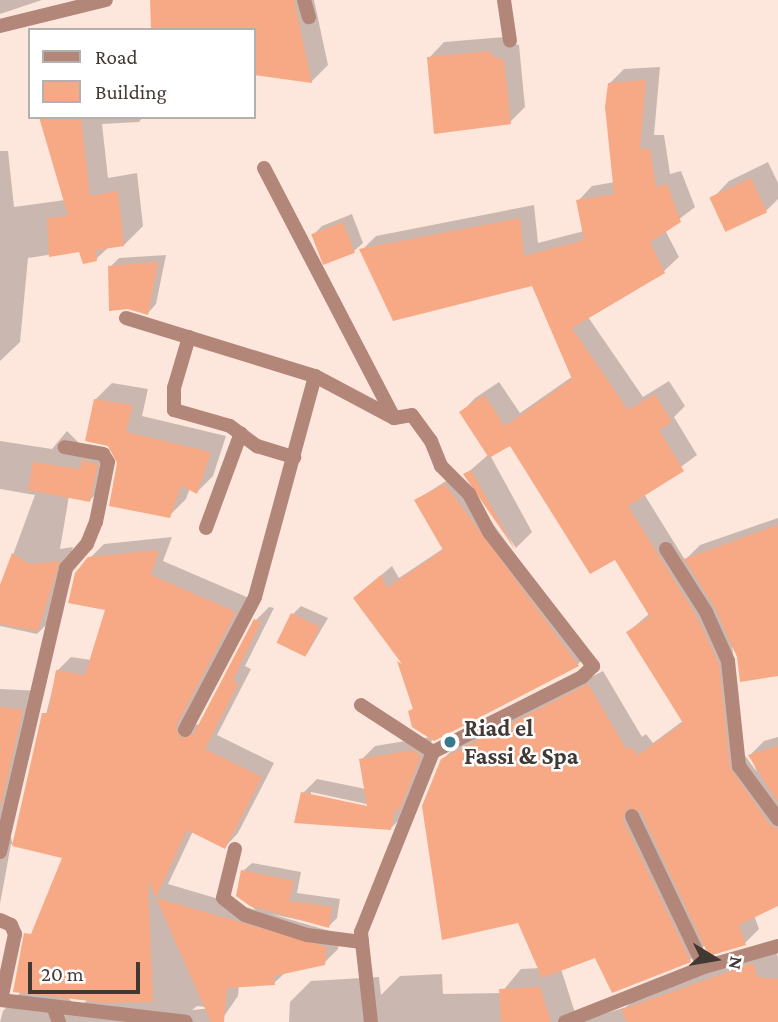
<!DOCTYPE html>
<style>
body{margin:0}
#map{position:relative;width:778px;height:1022px;overflow:hidden;background:#fde7dc;font-family:"Crimson Pro",serif}
div>[style]{position:absolute}
.shadow>*{inset:0;background:#0003}
.building>*{inset:0;background:#f6a984;transform-origin:0 0}
.lane>*{height:14px;margin:-7px;padding:0 7px;transform-origin:7px;border-radius:7px;background:#b28679}
.street>*{height:14px;margin:-7px;padding:0 7px;transform-origin:7px;border-radius:7px;background:#b28679}
.dots>*{width:19px;height:19px;translate:-50% -50%;box-sizing:border-box;border:4px solid #fff;border-radius:50%}
span{translate:-50% -50%;white-space:nowrap;text-align:center;line-height:1.15;-webkit-text-stroke:5px #fff;paint-order:stroke}
.poi-label{font-size:24px;color:#423935;font-weight:700}
.left{translate:0 -50%;text-align:left}
.legend{position:absolute;left:28px;top:28px;width:228px;height:91px;box-sizing:border-box;background:#fff;border:2px solid #b3b0ae;margin:0;padding:9px 12px;list-style:none;font-size:21px;color:#423935}
.legend li{display:flex;align-items:center;gap:14px;height:35px}
.legend b{width:35px;border:2px solid #b3b0ae}
.north{position:absolute;left:680px;top:924px;width:70px;height:70px;-webkit-text-stroke:5px #fff;paint-order:stroke;rotate:101deg;font-size:19px;font-weight:700;line-height:28px;text-align:center;color:#423935}
.north::after{content:'';display:block;margin:auto;width:24px;height:32px;background:#423935;clip-path:polygon(50% 0,100% 100%,50% 72%,0 100%)}
.scale{position:absolute;left:28px;top:962px;width:112px;height:32px;box-sizing:border-box;border:4px solid #423935;border-top:0;padding-left:9px;font-size:21px;line-height:24px;white-space:nowrap;color:#423935;-webkit-text-stroke:5px #fff;paint-order:stroke}
</style>
<div id="map">
<div class="shadow">
<i style="clip-path:polygon(0 0,42px 0,0 14px)"></i>
<i style="clip-path:polygon(152px 0,314px 0,328px 65px,311px 82px,254px 73px,254px 30px)"></i>
<i style="clip-path:polygon(505px 37px,506px 42px,519px 45px,525px 107px,510px 122px,429px 58px,444px 42px)"></i>
<i style="clip-path:polygon(660px 67px,654px 135px,664px 135px,670px 174px,681px 171px,695px 207px,665px 230px,679px 257px,664px 271px,588px 317px,643px 397px,669px 381px,685px 406px,674px 417px,697px 455px,644px 494px,685px 560px,700px 545px,778px 518px,778px 674px,739px 657px,732px 643px,743px 753px,757px 772px,750px 755px,764px 741px,778px 737px,778px 903px,754px 915px,759px 929px,745px 943px,706px 944px,690px 960px,596px 956px,561px 969px,578px 1022px,289px 1022px,290px 1002px,311px 981px,379px 977px,381px 995px,400px 976px,442px 974px,443px 994px,501px 993px,521px 969px,540px 968px,442px 760px,457px 745px,603px 671px,642px 737px,646px 734px,653px 743px,684px 720px,628px 632px,650px 613px,615px 557px,510px 444px,490px 455px,532px 532px,516px 548px,465px 475px,489px 454px,461px 413px,475px 398px,499px 382px,520px 413px,573px 376px,533px 284px,362px 250px,376px 236px,534px 205px,538px 243px,584px 231px,578px 201px,592px 186px,615px 182px,609px 84px,624px 69px)"></i>
<i style="clip-path:polygon(43px 117px,143px 117px,139px 122px,102px 124px,108px 178px,137px 173px,143px 226px,124px 245px,109px 247px,96px 259px,81px 250px,28px 258px,20px 342px,0 361px,0 151px,8px 151px,14px 207px,65px 200px)"></i>
<i style="clip-path:polygon(768px 162px,778px 183px,778px 199px,766px 211px,712px 199px,729px 181px)"></i>
<i style="clip-path:polygon(352px 214px,363px 243px,354px 251px,313px 235px,322px 226px)"></i>
<i style="clip-path:polygon(166px 255px,156px 304px,148px 313px,110px 267px,119px 258px)"></i>
<i style="clip-path:polygon(112px 383px,148px 389px,142px 416px,226px 436px,213px 476px,197px 492px,190px 488px,186px 499px,169px 516px,119px 463px,95px 400px)"></i>
<i style="clip-path:polygon(67px 431px,78px 442px,76px 452px,98px 446px,110px 449px,104px 486px,90px 500px,69px 496px,60px 549px,73px 547px,51px 620px,37px 634px,0 626px,0 590px,35px 495px,0 489px,0 441px,52px 449px)"></i>
<i style="clip-path:polygon(evenodd,457px 474px,588px 655px,577px 665px,432px 740px,405px 814px,391px 828px,303px 793px,317px 779px,366px 789px,361px 760px,375px 746px,430px 737px,410px 712px,414px 707px,401px 659px,367px 587px,392px 566px,399px 578px,444px 548px,416px 500px,457px 474px,311px 792px,376px 806px,375px 809px,311px 796px,311px 792px)"></i>
<i style="clip-path:polygon(evenodd,172px 537px,163px 561px,249px 598px,194px 725px,201px 724px,256px 620px,269px 607px,274px 608px,245px 666px,251px 669px,217px 735px,274px 763px,238px 833px,225px 847px,193px 831px,168px 884px,256px 910px,238px 895px,243px 871px,252px 863px,301px 872px,297px 893px,340px 899px,337px 918px,329px 926px,271px 914px,340px 934px,338px 949px,324px 963px,286px 972px,274px 983px,239px 986px,238px 996px,220px 1022px,0 1022px,3px 1011px,22px 991px,64px 856px,11px 844px,0 904px,0 689px,41px 691px,9px 830px,13px 845px,57px 671px,71px 657px,91px 660px,107px 609px,89px 559px,104px 544px,172px 537px,68px 997px,88px 999px,78px 1010px,68px 997px,172px 537px,197px 1006px,214px 1008px,192px 1010px,197px 1006px)"></i>
<i style="clip-path:polygon(301px 606px,328px 618px,307px 654px,293px 614px)"></i>
<i style="clip-path:polygon(773px 944px,778px 957px,778px 1022px,578px 1022px,626px 1007px,643px 990px)"></i>
</div>
<div class="building">
<i style="clip-path:polygon(150px 0,294px 0,312px 83px,254px 75px,254px 30px,151px 30px)"></i>
<i style="clip-path:polygon(491px 51px,491px 56px,504px 60px,511px 124px,434px 134px,427px 57px)"></i>
<i style="clip-path:polygon(646px 80px,640px 149px,650px 149px,656px 187px,667px 184px,681px 222px,650px 242px,665px 273px,572px 328px,628px 410px,655px 394px,672px 422px,659px 430px,684px 471px,628px 506px,697px 617px,719px 664px,730px 768px,770px 825px,778px 829px,778px 906px,739px 925px,746px 945px,709px 956px,641px 812px,627px 808px,623px 820px,691px 962px,612px 993px,595px 958px,542px 978px,518px 923px,442px 940px,422px 806px,441px 759px,588px 684px,627px 750px,631px 747px,638px 755px,683px 723px,626px 632px,650px 617px,615px 560px,590px 574px,510px 446px,489px 458px,459px 412px,484px 395px,505px 426px,572px 379px,532px 286px,393px 321px,359px 249px,520px 218px,524px 256px,584px 240px,576px 200px,614px 194px,605px 107px,608px 83px)"></i>
<i style="clip-path:polygon(39px 117px,81px 117px,90px 196px,118px 191px,124px 246px,96px 250px,97px 261px,83px 264px,79px 252px,49px 257px,47px 218px,68px 216px)"></i>
<i style="left:751px;top:178px;width:38px;height:46px;rotate:65deg"></i>
<i style="left:343px;top:222px;width:33px;height:34px;rotate:69deg"></i>
<i style="clip-path:polygon(158px 262px,148px 315px,128px 309px,109px 311px,108px 266px)"></i>
<i style="clip-path:polygon(94px 399px,133px 405px,126px 432px,211px 452px,197px 494px,181px 486px,170px 518px,109px 506px,117px 463px,108px 446px,85px 441px)"></i>
<i style="clip-path:polygon(82px 460px,98px 464px,90px 502px,28px 490px,33px 462px,80px 469px)"></i>
<i style="clip-path:polygon(471px 470px,516px 551px,463px 474px)"></i>
<i style="clip-path:polygon(445px 484px,579px 666px,434px 741px,412px 727px,408px 711px,413px 709px,397px 661px,402px 664px,353px 598px,381px 575px,387px 588px,443px 550px,414px 500px)"></i>
<i style="clip-path:polygon(778px 525px,778px 676px,740px 682px,737px 657px,715px 608px,684px 559px)"></i>
<i style="clip-path:polygon(159px 550px,151px 575px,236px 612px,176px 726px,180px 738px,193px 735px,254px 619px,261px 622px,233px 680px,238px 684px,205px 749px,262px 777px,225px 849px,187px 830px,156px 898px,327px 947px,325px 965px,274px 976px,275px 985px,227px 988px,224px 1022px,211px 1022px,148px 880px,153px 1002px,107px 1003px,13px 992px,24px 933px,31px 934px,62px 858px,12px 846px,42px 713px,48px 713px,56px 670px,85px 675px,105px 610px,68px 603px,75px 573px,88px 557px)"></i>
<i style="clip-path:polygon(12px 553px,29px 564px,60px 561px,38px 631px,0 624px,0 585px)"></i>
<i style="left:291px;top:613px;width:32px;height:33px;rotate:26deg"></i>
<i style="clip-path:polygon(0 707px,23px 710px,0 809px)"></i>
<i style="clip-path:polygon(778px 746px,778px 803px,748px 755px)"></i>
<i style="clip-path:polygon(413px 750px,421px 756px,400px 809px,391px 811px,395px 812px,391px 830px,294px 823px,301px 792px,367px 806px,359px 759px)"></i>
<i style="clip-path:polygon(241px 870px,294px 881px,289px 901px,332px 907px,329px 928px,250px 906px,236px 896px)"></i>
<i style="clip-path:polygon(753px 963px,758px 977px,778px 979px,778px 1022px,627px 1022px,621px 1010px)"></i>
<i style="clip-path:polygon(540px 987px,551px 1022px,501px 1022px,499px 989px)"></i>
</div>
<div class="lane">
<i style="left:304px;top:0;width:18px;rotate:74deg"></i>
<i style="left:504px;top:0;width:41px;rotate:81.7deg"></i>
<i style="left:0;top:26px;width:109px;rotate:-13.8deg"></i>
<i style="left:264px;top:168px;width:282px;rotate:62.5deg"></i>
<i style="left:394px;top:418px;width:18px;rotate:-9deg"></i>
<i style="left:412px;top:415px;width:32px;rotate:54deg"></i>
<i style="left:431px;top:441px;width:27px;rotate:68deg"></i>
<i style="left:441px;top:466px;width:40px;rotate:45deg"></i>
<i style="left:469px;top:494px;width:43px;rotate:62.2deg"></i>
<i style="left:489px;top:532px;width:170px;rotate:52.2deg"></i>
<i style="left:593px;top:666px;width:16px;rotate:135deg"></i>
<i style="left:582px;top:677px;width:167px;rotate:153.3deg"></i>
<i style="left:126px;top:318px;width:198px;rotate:17.1deg"></i>
<i style="left:315px;top:376px;width:89px;rotate:28deg"></i>
<i style="left:189px;top:337px;width:53px;rotate:106.4deg"></i>
<i style="left:174px;top:388px;width:22px;rotate:90deg"></i>
<i style="left:174px;top:410px;width:58px;rotate:15.9deg"></i>
<i style="left:230px;top:426px;width:34px;rotate:37deg"></i>
<i style="left:257px;top:446px;width:39px;rotate:17deg"></i>
<i style="left:206px;top:528px;width:101px;rotate:-69.8deg"></i>
<i style="left:666px;top:549px;width:75px;rotate:57.6deg"></i>
<i style="left:706px;top:612px;width:54px;rotate:65.8deg"></i>
<i style="left:728px;top:661px;width:106px;rotate:84deg"></i>
<i style="left:739px;top:766px;width:66px;rotate:53.7deg"></i>
<i style="left:185px;top:730px;width:150px;rotate:-62.2deg"></i>
<i style="left:255px;top:597px;width:229px;rotate:-74.8deg"></i>
<i style="left:632px;top:816px;width:167px;rotate:64.5deg"></i>
<i style="left:235px;top:849px;width:50px;rotate:103.8deg"></i>
<i style="left:223px;top:898px;width:28px;rotate:38deg"></i>
<i style="left:245px;top:915px;width:65px;rotate:17.9deg"></i>
<i style="left:307px;top:935px;width:55px;rotate:7.3deg"></i>
<i style="left:362px;top:942px;width:10px;rotate:-96deg"></i>
<i style="left:361px;top:932px;width:194px;rotate:-68.2deg"></i>
<i style="left:433px;top:752px;width:86px;rotate:-146.9deg"></i>
<i style="left:0;top:852px;width:292px;rotate:-76.9deg"></i>
<i style="left:66px;top:568px;width:32px;rotate:-49deg"></i>
<i style="left:87px;top:544px;width:24px;rotate:-68deg"></i>
<i style="left:96px;top:522px;width:61px;rotate:-78.7deg"></i>
<i style="left:108px;top:462px;width:9px;rotate:-122deg"></i>
<i style="left:103px;top:454px;width:39px;rotate:-170deg"></i>
<i style="left:0;top:920px;width:12px;rotate:24deg"></i>
<i style="left:11px;top:925px;width:10px;rotate:66deg"></i>
<i style="left:15px;top:934px;width:67px;rotate:102deg"></i>
<i style="left:362px;top:942px;width:81px;rotate:83.6deg"></i>
<i style="left:54px;top:1009px;width:14px;rotate:69deg"></i>
</div>
<div class="street">
<i style="left:0;top:1000px;width:187px;rotate:6.7deg"></i>
<i style="left:565px;top:1022px;width:149px;rotate:-21.6deg"></i>
<i style="left:704px;top:967px;width:77px;rotate:-15.8deg"></i>
</div>
<div class="dots">
<i style="left:450px;top:742px;background:#38798c"></i>
</div>
<div class="poi-label">
<span class="left" style="left:464px;top:742px">Riad el<br>Fassi &amp; Spa</span>
</div>
<ul class="legend">
<li><b style="height:9px;background:#b28679"></b>Road</li>
<li><b style="height:19px;background:#f6a984"></b>Building</li>
</ul>
<div class="north">N</div>
<div class="scale">20 m</div>
</div>
